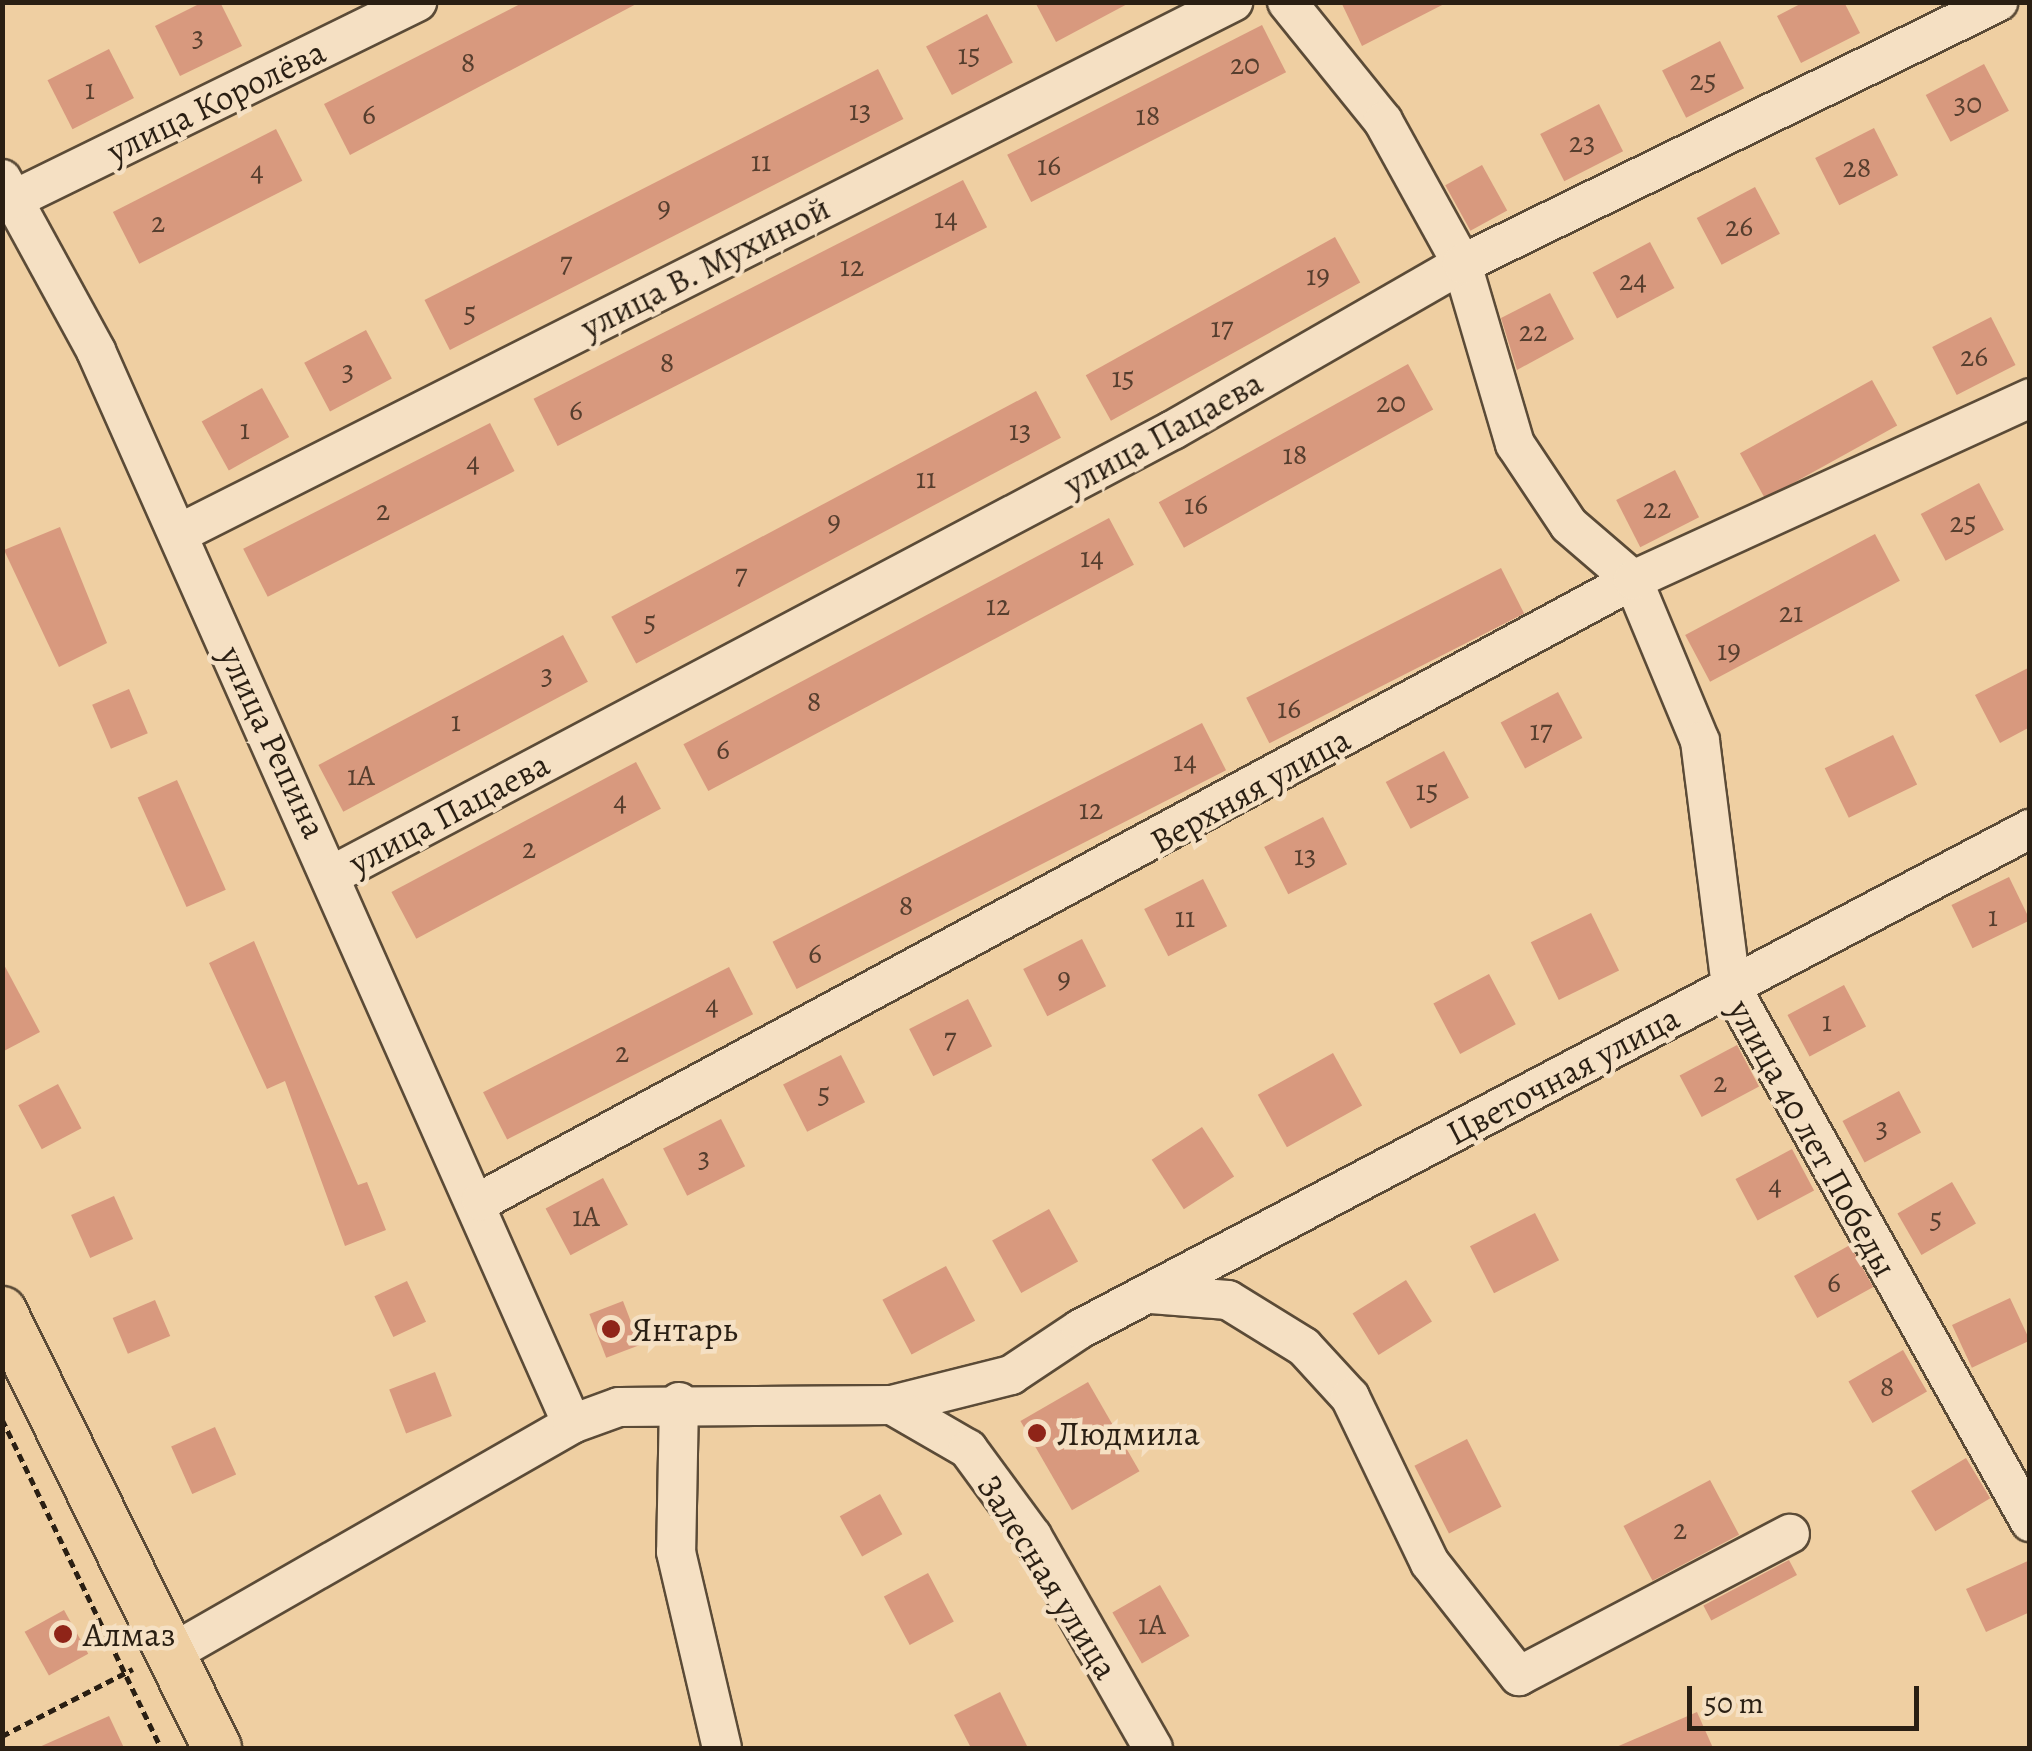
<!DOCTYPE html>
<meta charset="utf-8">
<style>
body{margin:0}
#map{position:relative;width:2032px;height:1751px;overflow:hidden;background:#efcfa2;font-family:Alegreya,serif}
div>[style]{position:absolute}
.building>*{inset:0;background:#d8997e;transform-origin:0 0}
.path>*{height:5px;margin-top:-2.5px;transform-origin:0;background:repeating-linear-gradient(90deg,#2a1f13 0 8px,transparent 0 13px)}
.roads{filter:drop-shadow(2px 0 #5b4b37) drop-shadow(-2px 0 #5b4b37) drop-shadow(0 2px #5b4b37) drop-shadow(0 -2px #5b4b37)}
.minor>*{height:38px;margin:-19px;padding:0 19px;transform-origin:19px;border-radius:19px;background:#f5e0c3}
.major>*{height:48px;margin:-24px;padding:0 24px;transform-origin:24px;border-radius:24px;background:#efcfa2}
.dots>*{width:28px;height:28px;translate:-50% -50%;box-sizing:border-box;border:5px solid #f5e0c3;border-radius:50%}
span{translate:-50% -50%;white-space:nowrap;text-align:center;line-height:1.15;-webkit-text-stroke:9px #f5e0c3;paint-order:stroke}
.number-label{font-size:30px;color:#563e2e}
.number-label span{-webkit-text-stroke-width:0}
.street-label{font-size:35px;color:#2a1f13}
.poi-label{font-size:35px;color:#2a1f13}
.left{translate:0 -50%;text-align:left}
.frame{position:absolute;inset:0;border:5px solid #2a1f13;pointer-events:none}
.scale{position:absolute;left:1687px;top:1686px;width:232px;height:45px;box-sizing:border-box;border:5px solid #2a1f13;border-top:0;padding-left:12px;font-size:30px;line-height:35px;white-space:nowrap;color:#2a1f13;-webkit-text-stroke:8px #f5e0c3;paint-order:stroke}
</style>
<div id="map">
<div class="building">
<i style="clip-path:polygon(203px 2px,220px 2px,242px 46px,180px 76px,155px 26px)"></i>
<i style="clip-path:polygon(524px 2px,640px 2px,350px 155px,324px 104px)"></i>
<i style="clip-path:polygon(1035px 2px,1131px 2px,1056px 42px)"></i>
<i style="clip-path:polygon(1341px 2px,1448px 2px,1362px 46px)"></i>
<i style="clip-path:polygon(1804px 2px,1844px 2px,1860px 33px,1801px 63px,1777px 16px)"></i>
<i style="left:987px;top:14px;width:55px;height:69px;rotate:62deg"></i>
<i style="left:1262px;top:25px;width:53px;height:286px;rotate:63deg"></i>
<i style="left:1720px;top:41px;width:53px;height:65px;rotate:63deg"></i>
<i style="left:109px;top:49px;width:55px;height:69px;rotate:63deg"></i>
<i style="left:1984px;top:64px;width:53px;height:66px;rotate:62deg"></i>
<i style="left:878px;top:69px;width:56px;height:509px;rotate:63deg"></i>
<i style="left:1599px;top:104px;width:53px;height:66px;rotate:63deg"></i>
<i style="left:1874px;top:128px;width:53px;height:66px;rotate:63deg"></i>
<i style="left:276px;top:129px;width:58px;height:183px;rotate:63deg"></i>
<i style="left:1482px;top:165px;width:52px;height:42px;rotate:61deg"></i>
<i style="left:963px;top:180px;width:53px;height:482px;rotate:63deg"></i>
<i style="left:1755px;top:187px;width:53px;height:66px;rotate:62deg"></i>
<i style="left:1335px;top:237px;width:52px;height:285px;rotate:61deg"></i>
<i style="left:1650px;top:242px;width:52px;height:65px;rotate:62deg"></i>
<i style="clip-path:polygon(1550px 293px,1574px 339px,1517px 370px,1501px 318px)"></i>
<i style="left:1991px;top:317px;width:54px;height:66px;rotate:63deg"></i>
<i style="left:366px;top:330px;width:55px;height:70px;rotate:62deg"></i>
<i style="left:1408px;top:364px;width:52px;height:285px;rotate:61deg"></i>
<i style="left:1872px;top:380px;width:52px;height:151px;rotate:61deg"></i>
<i style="left:262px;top:388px;width:56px;height:69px;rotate:61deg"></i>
<i style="left:1036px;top:391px;width:53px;height:481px;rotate:62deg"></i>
<i style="left:490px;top:423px;width:54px;height:277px;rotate:63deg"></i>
<i style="left:1675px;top:470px;width:53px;height:66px;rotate:63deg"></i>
<i style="left:1979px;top:483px;width:53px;height:66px;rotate:62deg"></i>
<i style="left:1109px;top:518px;width:53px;height:482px;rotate:62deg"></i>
<i style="clip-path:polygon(60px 527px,107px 643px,59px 667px,4px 550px)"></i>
<i style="left:1875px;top:534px;width:53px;height:215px;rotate:62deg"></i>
<i style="left:1501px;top:568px;width:51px;height:286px;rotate:63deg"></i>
<i style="left:563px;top:635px;width:53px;height:277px;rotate:62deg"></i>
<i style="clip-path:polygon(2030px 667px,2030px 727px,2000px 743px,1975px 695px)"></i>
<i style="left:129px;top:689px;width:48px;height:40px;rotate:67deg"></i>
<i style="left:1558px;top:692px;width:52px;height:65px;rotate:62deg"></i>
<i style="left:1202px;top:723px;width:53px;height:482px;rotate:63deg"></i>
<i style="left:1893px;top:735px;width:55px;height:76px;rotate:64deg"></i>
<i style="left:1444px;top:751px;width:53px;height:66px;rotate:62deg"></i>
<i style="left:636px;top:762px;width:53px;height:277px;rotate:62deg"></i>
<i style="left:177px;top:780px;width:120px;height:43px;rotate:66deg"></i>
<i style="left:1323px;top:817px;width:53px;height:66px;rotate:63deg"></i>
<i style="left:2009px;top:877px;width:48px;height:64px;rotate:64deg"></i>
<i style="left:1203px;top:879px;width:53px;height:66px;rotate:63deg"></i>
<i style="left:1591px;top:913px;width:64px;height:67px;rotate:64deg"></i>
<i style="left:1082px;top:939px;width:53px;height:66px;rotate:63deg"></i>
<i style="clip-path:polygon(254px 941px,358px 1185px,367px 1182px,386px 1230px,345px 1246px,285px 1081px,267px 1089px,209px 963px)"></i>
<i style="clip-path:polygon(2px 961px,40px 1032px,2px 1052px)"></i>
<i style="left:729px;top:967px;width:53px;height:276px;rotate:63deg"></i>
<i style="left:1489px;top:974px;width:57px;height:63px;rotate:62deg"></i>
<i style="left:1844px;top:985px;width:47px;height:64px;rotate:62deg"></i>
<i style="left:968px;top:999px;width:53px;height:66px;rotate:63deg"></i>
<i style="left:1737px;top:1045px;width:47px;height:65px;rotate:62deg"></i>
<i style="left:1333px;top:1053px;width:60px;height:86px;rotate:61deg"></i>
<i style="left:841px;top:1055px;width:53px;height:65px;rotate:63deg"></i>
<i style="left:58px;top:1084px;width:50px;height:45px;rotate:62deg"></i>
<i style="left:1899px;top:1091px;width:47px;height:64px;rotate:62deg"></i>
<i style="left:721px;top:1119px;width:53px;height:65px;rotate:63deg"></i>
<i style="left:1202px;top:1127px;width:59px;height:60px;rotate:57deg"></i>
<i style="left:1792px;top:1149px;width:47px;height:64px;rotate:62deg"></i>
<i style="left:603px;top:1178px;width:53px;height:65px;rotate:62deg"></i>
<i style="left:1952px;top:1182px;width:48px;height:63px;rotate:60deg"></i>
<i style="left:114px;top:1196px;width:47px;height:47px;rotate:66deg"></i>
<i style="left:1049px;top:1209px;width:60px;height:65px;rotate:61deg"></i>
<i style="left:1535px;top:1213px;width:53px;height:73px;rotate:63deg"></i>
<i style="left:1850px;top:1245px;width:48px;height:64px;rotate:61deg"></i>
<i style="left:946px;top:1266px;width:62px;height:72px;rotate:62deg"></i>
<i style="left:1406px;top:1280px;width:49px;height:63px;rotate:58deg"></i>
<i style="left:407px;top:1281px;width:45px;height:36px;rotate:65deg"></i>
<i style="left:2010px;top:1298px;width:47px;height:64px;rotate:65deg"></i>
<i style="left:155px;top:1300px;width:39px;height:46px;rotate:67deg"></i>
<i style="left:623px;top:1301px;width:47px;height:36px;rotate:69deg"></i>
<i style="left:1903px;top:1350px;width:48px;height:63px;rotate:60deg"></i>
<i style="left:435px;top:1372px;width:47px;height:49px;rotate:69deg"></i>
<i style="left:1088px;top:1382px;width:103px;height:78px;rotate:60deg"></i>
<i style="left:215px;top:1427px;width:52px;height:48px;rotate:66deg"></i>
<i style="left:1467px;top:1439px;width:76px;height:59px;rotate:63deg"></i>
<i style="left:1966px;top:1458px;width:47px;height:64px;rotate:59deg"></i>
<i style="left:1710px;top:1480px;width:62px;height:98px;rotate:62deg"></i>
<i style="left:880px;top:1494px;width:46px;height:46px;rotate:61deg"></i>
<i style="left:1789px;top:1560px;width:17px;height:97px;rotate:62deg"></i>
<i style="clip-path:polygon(2030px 1560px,2030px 1612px,1986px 1632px,1966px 1589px)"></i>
<i style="left:928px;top:1573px;width:55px;height:50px;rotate:62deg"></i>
<i style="left:1160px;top:1585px;width:59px;height:55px;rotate:60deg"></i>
<i style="left:64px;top:1610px;width:50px;height:45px;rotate:61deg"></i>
<i style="clip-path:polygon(1000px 1692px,1028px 1748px,971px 1748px,954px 1715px)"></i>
<i style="clip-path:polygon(1697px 1712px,1713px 1748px,1614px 1748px)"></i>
<i style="clip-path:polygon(109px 1716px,124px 1748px,37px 1748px)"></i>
</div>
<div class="path">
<i style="left:2px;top:1419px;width:365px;rotate:64.2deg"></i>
<i style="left:2px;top:1736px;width:147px;rotate:-27.1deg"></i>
</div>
<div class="roads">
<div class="minor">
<i style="left:1287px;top:2px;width:153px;rotate:51.1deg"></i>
<i style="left:1383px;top:121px;width:163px;rotate:61.1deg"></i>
<i style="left:1462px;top:264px;width:188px;rotate:73.6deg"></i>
<i style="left:1515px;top:444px;width:97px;rotate:56.3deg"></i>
<i style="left:1569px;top:525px;width:84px;rotate:40.7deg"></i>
<i style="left:1633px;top:580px;width:174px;rotate:67.4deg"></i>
<i style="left:1700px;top:741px;width:248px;rotate:82.8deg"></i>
<i style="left:1731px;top:987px;width:613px;rotate:60.8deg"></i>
<i style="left:2px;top:179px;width:196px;rotate:61.3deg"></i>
<i style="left:96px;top:351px;width:1174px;rotate:66.08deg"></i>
<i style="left:15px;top:199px;width:448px;rotate:-26.1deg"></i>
<i style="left:178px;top:534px;width:1182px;rotate:-26.76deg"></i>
<i style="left:334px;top:874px;width:949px;rotate:-27.89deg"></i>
<i style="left:1173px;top:430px;width:333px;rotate:-29.9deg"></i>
<i style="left:1462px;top:264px;width:597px;rotate:-26.05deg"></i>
<i style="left:481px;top:1201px;width:1309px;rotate:-28.33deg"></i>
<i style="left:1633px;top:580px;width:437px;rotate:-24.6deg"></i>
<i style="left:1151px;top:1294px;width:77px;rotate:4.5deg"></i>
<i style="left:1228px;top:1300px;width:89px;rotate:31.7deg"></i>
<i style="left:1304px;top:1347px;width:68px;rotate:47.4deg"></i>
<i style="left:1350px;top:1397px;width:184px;rotate:64.3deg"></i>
<i style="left:1430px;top:1563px;width:144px;rotate:51.8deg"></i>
<i style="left:1519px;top:1676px;width:306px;rotate:-27.7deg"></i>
<i style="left:679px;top:1402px;width:150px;rotate:91.1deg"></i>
<i style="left:676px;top:1552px;width:201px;rotate:76.8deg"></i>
<i style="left:892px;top:1405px;width:123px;rotate:-14.1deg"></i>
<i style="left:1011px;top:1375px;width:83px;rotate:-33.7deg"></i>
<i style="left:1080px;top:1329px;width:1074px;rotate:-27.76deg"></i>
<i style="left:174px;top:1652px;width:459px;rotate:-29.8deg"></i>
<i style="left:572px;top:1424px;width:50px;rotate:-19.9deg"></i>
<i style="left:619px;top:1407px;width:273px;rotate:-0.4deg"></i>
<i style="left:892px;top:1405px;width:88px;rotate:30.1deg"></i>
<i style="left:968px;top:1449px;width:108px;rotate:53.7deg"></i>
<i style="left:1032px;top:1536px;width:244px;rotate:60.3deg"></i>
</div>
<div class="major">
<i style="left:2px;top:1311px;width:487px;rotate:63.8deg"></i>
</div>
</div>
<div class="dots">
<i style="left:611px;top:1329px;background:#8f2418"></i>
<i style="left:1037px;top:1433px;background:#8f2418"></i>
<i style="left:63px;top:1634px;background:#8f2418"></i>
</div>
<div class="number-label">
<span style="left:198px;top:36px">3</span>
<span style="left:969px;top:54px">15</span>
<span style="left:468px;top:62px">8</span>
<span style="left:1245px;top:64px">20</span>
<span style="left:1703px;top:80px">25</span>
<span style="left:90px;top:89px">1</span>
<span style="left:1968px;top:103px">30</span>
<span style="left:860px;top:110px">13</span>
<span style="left:369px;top:114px">6</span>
<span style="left:1148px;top:115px">18</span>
<span style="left:1582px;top:142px">23</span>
<span style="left:761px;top:161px">11</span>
<span style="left:1049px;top:165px">16</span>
<span style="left:1857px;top:167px">28</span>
<span style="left:257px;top:171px">4</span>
<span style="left:664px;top:207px">9</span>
<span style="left:946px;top:218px">14</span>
<span style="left:158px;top:222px">2</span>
<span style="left:1739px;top:226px">26</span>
<span style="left:566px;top:262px">7</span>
<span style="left:852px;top:266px">12</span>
<span style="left:1318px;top:275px">19</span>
<span style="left:1633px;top:280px">24</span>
<span style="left:470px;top:312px">5</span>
<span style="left:1222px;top:327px">17</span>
<span style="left:1533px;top:331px">22</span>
<span style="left:1974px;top:356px">26</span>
<span style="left:667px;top:362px">8</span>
<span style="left:348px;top:370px">3</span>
<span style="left:1123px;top:377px">15</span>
<span style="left:1391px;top:402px">20</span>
<span style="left:576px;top:410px">6</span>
<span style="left:245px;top:429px">1</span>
<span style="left:1020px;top:430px">13</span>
<span style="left:1295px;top:454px">18</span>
<span style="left:473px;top:462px">4</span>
<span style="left:926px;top:478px">11</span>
<span style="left:1196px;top:504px">16</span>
<span style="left:1657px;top:508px">22</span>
<span style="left:383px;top:510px">2</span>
<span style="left:834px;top:521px">9</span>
<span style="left:1963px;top:522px">25</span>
<span style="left:1092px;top:557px">14</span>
<span style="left:741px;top:574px">7</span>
<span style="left:998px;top:605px">12</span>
<span style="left:1791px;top:612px">21</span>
<span style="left:650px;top:621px">5</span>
<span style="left:1729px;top:650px">19</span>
<span style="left:547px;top:674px">3</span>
<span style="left:814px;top:701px">8</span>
<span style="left:1289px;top:708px">16</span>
<span style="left:456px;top:721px">1</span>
<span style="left:1541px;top:730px">17</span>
<span style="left:723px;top:749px">6</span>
<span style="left:1185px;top:761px">14</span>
<span style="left:361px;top:775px">1А</span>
<span style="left:1427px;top:790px">15</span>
<span style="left:620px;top:801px">4</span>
<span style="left:1091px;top:809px">12</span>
<span style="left:529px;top:848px">2</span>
<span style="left:1305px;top:855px">13</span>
<span style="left:906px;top:905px">8</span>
<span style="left:1993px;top:916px">1</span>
<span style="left:1185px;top:917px">11</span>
<span style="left:815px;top:953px">6</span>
<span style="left:1064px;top:978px">9</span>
<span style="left:712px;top:1005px">4</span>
<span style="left:1827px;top:1021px">1</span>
<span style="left:950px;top:1038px">7</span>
<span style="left:622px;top:1052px">2</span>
<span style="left:1720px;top:1082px">2</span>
<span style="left:824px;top:1093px">5</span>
<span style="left:1882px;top:1127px">3</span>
<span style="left:704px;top:1157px">3</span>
<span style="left:1775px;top:1185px">4</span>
<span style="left:586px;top:1216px">1А</span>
<span style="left:1936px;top:1218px">5</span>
<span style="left:1834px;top:1282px">6</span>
<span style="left:1887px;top:1386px">8</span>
<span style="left:1680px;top:1529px">2</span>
<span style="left:1152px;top:1624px">1А</span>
</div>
<div class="street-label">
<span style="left:216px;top:101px;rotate:-26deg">улица Королёва</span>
<span style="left:705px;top:267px;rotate:-27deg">улица В. Мухиной</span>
<span style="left:1163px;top:433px;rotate:-29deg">улица Пацаева</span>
<span style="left:273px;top:742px;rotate:65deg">улица Репина</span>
<span style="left:1250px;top:790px;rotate:-29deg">Верхняя улица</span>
<span style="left:449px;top:813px;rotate:-28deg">улица Пацаева</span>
<span style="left:1563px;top:1075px;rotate:-28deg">Цветочная улица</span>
<span style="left:1813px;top:1138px;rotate:61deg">улица 40 лет Победы</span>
<span style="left:1048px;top:1577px;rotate:58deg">Залесная улица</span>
</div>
<div class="poi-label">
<span class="left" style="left:631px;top:1329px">Янтарь</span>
<span class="left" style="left:1057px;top:1433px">Людмила</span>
<span class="left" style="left:83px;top:1634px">Алмаз</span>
</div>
<div class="frame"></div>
<div class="scale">50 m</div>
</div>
